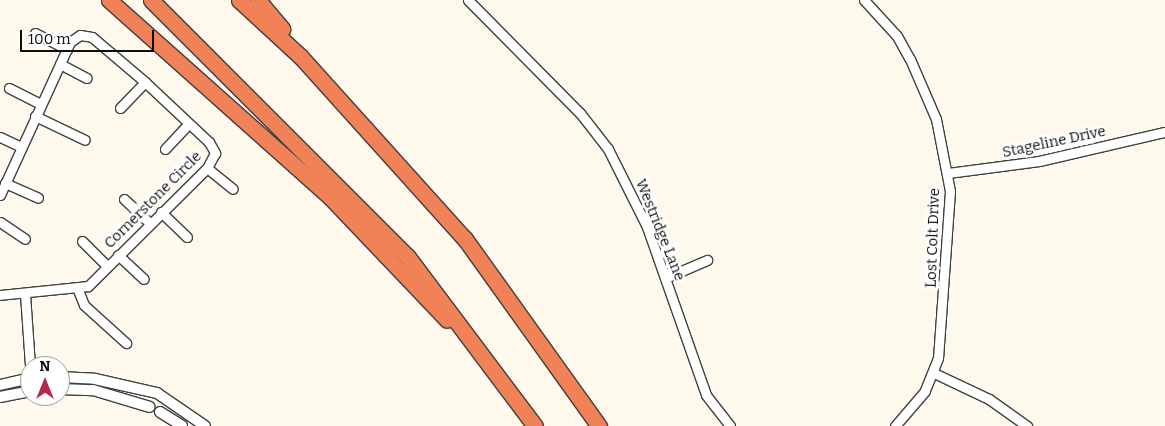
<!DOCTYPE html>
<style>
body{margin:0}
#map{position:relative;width:1165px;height:426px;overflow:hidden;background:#fff8ed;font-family:Bitter,serif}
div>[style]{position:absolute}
.roads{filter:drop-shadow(1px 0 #404040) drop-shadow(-1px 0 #404040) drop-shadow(0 1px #404040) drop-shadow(0 -1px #404040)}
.minor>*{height:9px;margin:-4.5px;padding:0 4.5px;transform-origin:4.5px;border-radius:4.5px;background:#fff}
.tertiary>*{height:10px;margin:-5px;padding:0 5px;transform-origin:5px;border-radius:5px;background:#fff}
.motorway>*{height:15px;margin:-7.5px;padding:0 7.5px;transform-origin:7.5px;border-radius:7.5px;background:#f18258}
span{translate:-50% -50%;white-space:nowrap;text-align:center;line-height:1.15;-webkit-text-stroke:5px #fff;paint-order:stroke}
.street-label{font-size:15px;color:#0d0d0d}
.north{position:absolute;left:20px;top:356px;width:50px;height:50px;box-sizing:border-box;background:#fff;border:1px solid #9e9e9e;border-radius:50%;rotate:0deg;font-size:14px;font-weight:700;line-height:20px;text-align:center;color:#0d0d0d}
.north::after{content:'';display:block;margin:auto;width:18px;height:22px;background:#b9284a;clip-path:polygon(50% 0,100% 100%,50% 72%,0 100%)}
.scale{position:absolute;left:20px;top:30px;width:134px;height:22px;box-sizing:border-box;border:2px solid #0d0d0d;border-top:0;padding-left:6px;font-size:15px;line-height:18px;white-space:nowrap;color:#0d0d0d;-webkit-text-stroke:4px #fff;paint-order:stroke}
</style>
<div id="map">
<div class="roads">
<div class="minor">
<i style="left:468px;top:0;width:159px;rotate:45.3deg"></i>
<i style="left:580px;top:113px;width:46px;rotate:52.1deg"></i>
<i style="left:608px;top:149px;width:87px;rotate:63.4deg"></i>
<i style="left:647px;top:227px;width:178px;rotate:70.6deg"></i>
<i style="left:706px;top:395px;width:39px;rotate:52deg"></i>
<i style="left:864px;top:0;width:49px;rotate:47.5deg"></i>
<i style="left:897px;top:36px;width:26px;rotate:61deg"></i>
<i style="left:910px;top:59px;width:65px;rotate:66.6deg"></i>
<i style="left:936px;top:119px;width:73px;rotate:79deg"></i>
<i style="left:950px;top:191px;width:167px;rotate:94.1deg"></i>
<i style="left:938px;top:358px;width:35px;rotate:112deg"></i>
<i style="left:925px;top:391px;width:46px;rotate:130.6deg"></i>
<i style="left:35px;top:33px;width:36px;rotate:27deg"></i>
<i style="left:60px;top:64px;width:30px;rotate:28deg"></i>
<i style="left:9px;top:88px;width:36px;rotate:27deg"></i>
<i style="left:120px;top:108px;width:36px;rotate:-46deg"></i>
<i style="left:35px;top:116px;width:55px;rotate:25.6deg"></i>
<i style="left:0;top:137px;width:23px;rotate:25deg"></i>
<i style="left:165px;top:149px;width:34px;rotate:-47deg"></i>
<i style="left:207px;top:168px;width:33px;rotate:39deg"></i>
<i style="left:948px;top:173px;width:92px;rotate:-7.5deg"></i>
<i style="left:1039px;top:161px;width:129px;rotate:-13deg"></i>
<i style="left:5px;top:183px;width:36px;rotate:24deg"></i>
<i style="left:0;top:195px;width:168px;rotate:-65.4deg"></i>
<i style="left:70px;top:42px;width:12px;rotate:-35deg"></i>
<i style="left:80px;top:35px;width:12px;rotate:9deg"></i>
<i style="left:92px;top:37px;width:70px;rotate:40.3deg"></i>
<i style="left:145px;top:82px;width:88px;rotate:43.2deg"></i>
<i style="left:209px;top:142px;width:13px;rotate:61deg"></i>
<i style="left:215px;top:153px;width:17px;rotate:118deg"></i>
<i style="left:207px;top:168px;width:168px;rotate:135.2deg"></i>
<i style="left:88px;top:286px;width:88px;rotate:174.2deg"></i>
<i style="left:124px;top:199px;width:35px;rotate:43deg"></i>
<i style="left:161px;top:212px;width:36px;rotate:44deg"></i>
<i style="left:0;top:222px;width:30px;rotate:34deg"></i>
<i style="left:82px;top:241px;width:35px;rotate:45deg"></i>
<i style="left:118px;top:255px;width:35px;rotate:43deg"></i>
<i style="left:665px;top:278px;width:46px;rotate:-23.2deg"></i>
<i style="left:78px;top:290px;width:16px;rotate:68deg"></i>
<i style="left:84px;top:305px;width:57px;rotate:42.1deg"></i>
<i style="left:25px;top:294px;width:72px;rotate:86deg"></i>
<i style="left:934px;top:373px;width:61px;rotate:25.3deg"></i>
<i style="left:989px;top:399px;width:47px;rotate:35.4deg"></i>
</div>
<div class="tertiary">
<i style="left:60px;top:377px;width:35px;rotate:3deg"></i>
<i style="left:95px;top:379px;width:64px;rotate:12.7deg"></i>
<i style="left:157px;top:393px;width:58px;rotate:34.5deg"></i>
<i style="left:0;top:385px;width:31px;rotate:-13deg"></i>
<i style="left:60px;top:389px;width:33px;rotate:2deg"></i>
<i style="left:93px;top:390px;width:59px;rotate:16.6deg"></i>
<i style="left:0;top:397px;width:31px;rotate:-11deg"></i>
<i style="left:160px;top:412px;width:26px;rotate:32deg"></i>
</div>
<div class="motorway">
<i style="left:109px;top:0;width:297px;rotate:41.7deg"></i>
<i style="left:331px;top:198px;width:168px;rotate:46.4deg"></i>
<i style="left:151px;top:0;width:363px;rotate:45deg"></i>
<i style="left:408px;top:257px;width:211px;rotate:53.1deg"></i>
<i style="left:239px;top:0;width:84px;rotate:42.6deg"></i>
<i style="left:301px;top:57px;width:245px;rotate:48deg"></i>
<i style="left:465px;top:239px;width:230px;rotate:54.4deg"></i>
<i style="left:258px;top:0;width:38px;rotate:50deg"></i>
</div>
</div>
<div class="street-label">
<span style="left:1054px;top:142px;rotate:-12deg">Stageline Drive</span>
<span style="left:153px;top:200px;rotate:-45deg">Cornerstone Circle</span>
<span style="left:660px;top:230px;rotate:68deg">Westridge Lane</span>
<span style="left:933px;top:238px;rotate:-88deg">Lost Colt Drive</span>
</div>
<div class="north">N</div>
<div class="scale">100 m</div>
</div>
